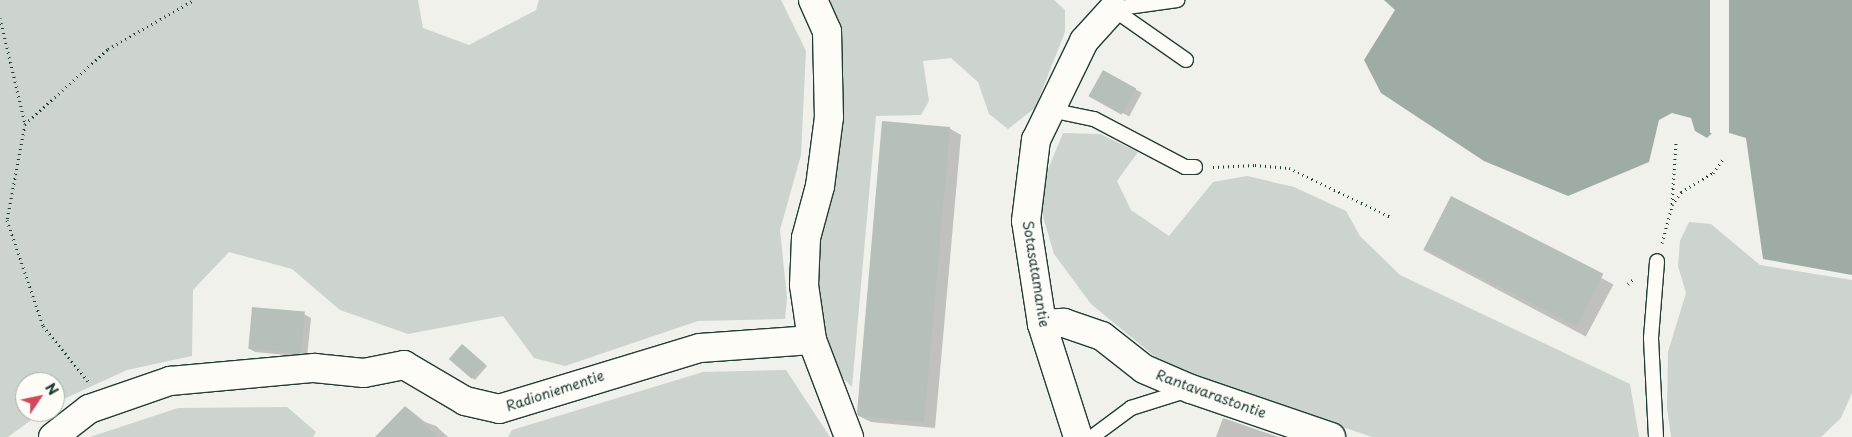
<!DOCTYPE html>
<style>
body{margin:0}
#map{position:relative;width:1852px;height:437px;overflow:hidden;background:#f0f1eb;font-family:"Playpen Sans",sans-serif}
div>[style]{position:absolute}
.green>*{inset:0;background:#cdd3cd}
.water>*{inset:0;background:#9faca4}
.pier>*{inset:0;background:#f0f1eb;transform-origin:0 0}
.shadow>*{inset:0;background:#0003;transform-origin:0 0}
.building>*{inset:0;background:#b6bfb8;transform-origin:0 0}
.path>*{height:3px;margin-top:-1.5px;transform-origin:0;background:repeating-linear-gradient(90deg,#1f3d34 0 1px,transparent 0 5px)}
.roads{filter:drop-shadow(1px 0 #1f3d34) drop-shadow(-1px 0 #1f3d34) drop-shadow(0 1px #1f3d34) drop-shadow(0 -1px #1f3d34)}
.service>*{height:14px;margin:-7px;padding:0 7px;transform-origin:7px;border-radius:7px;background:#fdfcf7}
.minor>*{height:28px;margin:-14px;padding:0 14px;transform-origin:14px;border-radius:14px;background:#fdfcf7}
span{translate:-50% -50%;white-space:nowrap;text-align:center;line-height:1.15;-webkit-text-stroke:4px #fdfcf7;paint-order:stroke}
.street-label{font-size:14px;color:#1f3d34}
.north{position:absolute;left:15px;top:372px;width:50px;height:50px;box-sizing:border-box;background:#fdfcf7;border:1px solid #a4b0a9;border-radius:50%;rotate:56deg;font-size:14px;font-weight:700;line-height:20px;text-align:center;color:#1f3d34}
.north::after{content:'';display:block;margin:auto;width:18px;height:22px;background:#d1495b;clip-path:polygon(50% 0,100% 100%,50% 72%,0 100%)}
</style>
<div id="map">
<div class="green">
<i style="clip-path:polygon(0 0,418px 0,423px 28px,469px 45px,536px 10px,539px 0,781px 0,806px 51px,801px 155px,780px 230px,787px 298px,785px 319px,698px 321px,565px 366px,534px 358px,503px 316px,408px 334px,340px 310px,292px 269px,229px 252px,193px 290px,192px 356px,127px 370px,55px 403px,55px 382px,25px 382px,25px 412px,42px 412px,8px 437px,0 437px)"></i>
<i style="clip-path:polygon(830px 0,1054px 0,1065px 10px,1065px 32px,1035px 108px,1008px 129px,989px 114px,978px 82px,951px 58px,923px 61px,929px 101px,921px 115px,876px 116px,852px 387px,837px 372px,818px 320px,815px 261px,831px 197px,842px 101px,840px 45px)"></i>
<i style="clip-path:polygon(1063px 133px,1100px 134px,1138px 152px,1117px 181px,1131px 210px,1169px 236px,1213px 182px,1247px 176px,1294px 187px,1346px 211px,1360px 236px,1400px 275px,1630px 384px,1639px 437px,1372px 437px,1225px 387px,1159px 360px,1091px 304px,1054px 254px,1042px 213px,1047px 172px)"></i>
<i style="clip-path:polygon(1689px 222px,1711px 224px,1760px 265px,1852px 280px,1852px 393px,1841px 418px,1821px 437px,1671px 437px,1667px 408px,1668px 352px,1686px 293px,1678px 266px,1680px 241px)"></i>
<i style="clip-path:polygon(786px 370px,830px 437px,508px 437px,512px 430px,703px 372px)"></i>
<i style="clip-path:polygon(287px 407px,316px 432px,313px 437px,90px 437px,178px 408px)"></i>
</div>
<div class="water">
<i style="clip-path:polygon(1384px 0,1852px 0,1852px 275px,1763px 259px,1746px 138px,1716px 129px,1707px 138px,1695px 131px,1691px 118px,1672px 113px,1659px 120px,1649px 162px,1568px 196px,1484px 161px,1381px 93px,1364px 60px,1395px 10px)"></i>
</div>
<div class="pier">
<i style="left:1710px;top:0;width:19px;height:133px"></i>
</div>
<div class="shadow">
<i style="left:1103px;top:72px;width:44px;height:27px;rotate:28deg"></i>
<i style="clip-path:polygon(949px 128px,961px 135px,935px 428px,871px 422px,859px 416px)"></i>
<i style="left:1451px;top:198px;width:184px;height:59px;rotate:28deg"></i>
<i style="clip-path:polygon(304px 314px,311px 318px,307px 357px,255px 352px,248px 348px)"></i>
<i style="clip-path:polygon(463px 345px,487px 366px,475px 380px,472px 378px)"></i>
<i style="clip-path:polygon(406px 407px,425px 422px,436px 426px,448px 437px,377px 437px)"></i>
<i style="clip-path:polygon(1223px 418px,1279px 437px,1216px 437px)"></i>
</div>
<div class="building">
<i style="left:1103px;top:70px;width:38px;height:30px;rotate:29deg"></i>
<i style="clip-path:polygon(882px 121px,950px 127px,924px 422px,858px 416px,857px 413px)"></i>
<i style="left:1451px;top:196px;width:171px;height:59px;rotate:27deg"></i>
<i style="left:252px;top:307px;width:53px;height:42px;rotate:5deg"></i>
<i style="left:462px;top:344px;width:30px;height:20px;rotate:41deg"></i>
<i style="clip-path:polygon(405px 406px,438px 437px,375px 437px)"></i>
</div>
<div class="path">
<i style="left:0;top:18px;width:109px;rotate:76.7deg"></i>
<i style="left:25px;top:124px;width:98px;rotate:100.6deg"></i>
<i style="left:7px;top:220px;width:112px;rotate:71.2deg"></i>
<i style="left:43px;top:326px;width:71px;rotate:50.7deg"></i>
<i style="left:25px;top:124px;width:112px;rotate:-42.1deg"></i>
<i style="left:108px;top:49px;width:99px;rotate:-29.7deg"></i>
<i style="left:1213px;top:167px;width:42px;rotate:-2.7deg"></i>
<i style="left:1255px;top:165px;width:34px;rotate:5deg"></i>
<i style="left:1289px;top:168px;width:113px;rotate:25.7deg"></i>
<i style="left:1672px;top:204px;width:62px;rotate:-86.3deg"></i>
<i style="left:1662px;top:243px;width:39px;rotate:-75deg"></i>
<i style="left:1672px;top:205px;width:16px;rotate:-55deg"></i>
<i style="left:1681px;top:192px;width:37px;rotate:-31deg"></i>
<i style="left:1713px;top:173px;width:19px;rotate:-55deg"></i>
<i style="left:1628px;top:284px;width:9px;rotate:-41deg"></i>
</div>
<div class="roads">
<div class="service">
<i style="left:1113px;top:9px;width:89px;rotate:34.9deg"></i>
<i style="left:1113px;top:9px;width:65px;rotate:-8deg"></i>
<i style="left:1050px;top:110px;width:45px;rotate:11.6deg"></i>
<i style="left:1094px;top:119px;width:103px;rotate:27.8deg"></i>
<i style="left:1185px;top:167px;width:10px"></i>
<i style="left:1092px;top:437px;width:49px;rotate:-36.6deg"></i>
<i style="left:1131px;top:408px;width:60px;rotate:-17.5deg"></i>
<i style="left:1656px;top:437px;width:99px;rotate:-92.9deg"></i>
<i style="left:1651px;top:338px;width:77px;rotate:-85.5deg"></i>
</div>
<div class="minor">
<i style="left:813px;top:0;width:34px;rotate:66deg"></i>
<i style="left:827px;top:31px;width:86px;rotate:88.7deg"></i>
<i style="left:829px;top:117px;width:70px;rotate:97.4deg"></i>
<i style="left:820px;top:186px;width:54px;rotate:105.1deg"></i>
<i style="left:806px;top:238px;width:47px;rotate:92.4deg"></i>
<i style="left:804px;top:285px;width:56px;rotate:81.7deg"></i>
<i style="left:812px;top:340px;width:104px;rotate:69.1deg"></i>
<i style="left:1042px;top:324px;width:22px;rotate:-3deg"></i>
<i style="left:1064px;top:323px;width:40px;rotate:18.9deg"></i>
<i style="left:1102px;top:336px;width:53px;rotate:38.2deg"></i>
<i style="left:1144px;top:369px;width:51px;rotate:23.1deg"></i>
<i style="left:1191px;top:389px;width:148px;rotate:18.9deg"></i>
<i style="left:53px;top:437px;width:46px;rotate:-37.9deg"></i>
<i style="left:89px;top:409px;width:86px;rotate:-19.1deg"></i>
<i style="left:170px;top:381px;width:145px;rotate:-5.2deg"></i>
<i style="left:314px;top:368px;width:50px;rotate:5.7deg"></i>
<i style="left:364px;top:373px;width:41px;rotate:-11.3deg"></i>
<i style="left:404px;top:365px;width:71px;rotate:30.5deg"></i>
<i style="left:465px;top:401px;width:35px;rotate:13deg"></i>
<i style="left:499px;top:409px;width:210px;rotate:-16.9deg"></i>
<i style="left:700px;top:348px;width:112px;rotate:-4.1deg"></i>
<i style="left:1078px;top:437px;width:119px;rotate:-107.7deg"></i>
<i style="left:1042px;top:324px;width:104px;rotate:-98.8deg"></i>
<i style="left:1026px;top:221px;width:82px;rotate:-83deg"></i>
<i style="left:1036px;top:140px;width:110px;rotate:-64.1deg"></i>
<i style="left:1084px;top:41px;width:43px;rotate:-47.8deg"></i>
</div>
</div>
<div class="street-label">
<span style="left:1036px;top:274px;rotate:81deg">Sotasatamantie</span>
<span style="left:555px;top:391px;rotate:-18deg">Radioniementie</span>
<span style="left:1211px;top:394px;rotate:20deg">Rantavarastontie</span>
</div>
<div class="north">N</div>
</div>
